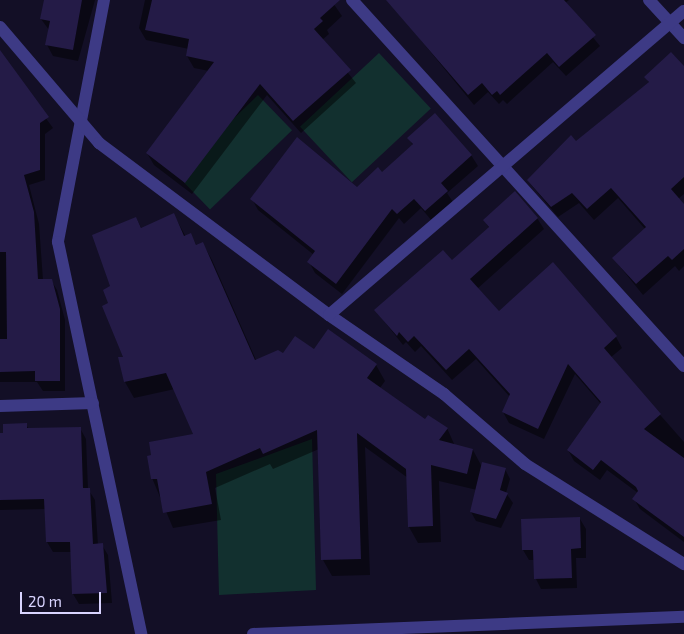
<!DOCTYPE html>
<style>
body{margin:0}
#map{position:relative;width:684px;height:634px;overflow:hidden;background:#130f26;font-family:"Exo 2",sans-serif}
div>[style]{position:absolute}
.green>*{inset:0;background:#12302f;transform-origin:0 0}
.shadow>*{inset:0;background:#0007}
.building>*{inset:0;background:#241b47}
.minor>*{height:12px;margin:-6px;padding:0 6px;transform-origin:6px;border-radius:6px;background:#3d3a85}
span{translate:-50% -50%;white-space:nowrap;text-align:center;line-height:1.15;-webkit-text-stroke:4px #130f26;paint-order:stroke}
.scale{position:absolute;left:20px;top:592px;width:81px;height:22px;box-sizing:border-box;border:2px solid #d9d4ff;border-top:0;padding-left:6px;font-size:15px;line-height:18px;white-space:nowrap;color:#d9d4ff;-webkit-text-stroke:4px #130f26;paint-order:stroke}
</style>
<div id="map">
<div class="green">
<i style="left:379px;top:53px;width:76px;height:108px;rotate:47deg"></i>
<i style="left:258px;top:95px;width:49px;height:114px;rotate:46deg"></i>
<i style="clip-path:polygon(312px 439px,316px 590px,219px 595px,216px 474px)"></i>
</div>
<div class="shadow">
<i style="clip-path:polygon(45px 0,95px 0,78px 61px,53px 56px,47px 45px,49px 30px,41px 19px)"></i>
<i style="clip-path:polygon(145px 0,331px 0,342px 16px,327px 30px,329px 34px,322px 40px,356px 83px,301px 133px,267px 95px,192px 194px,154px 165px,147px 153px,209px 71px,194px 68px,187px 56px,189px 49px,146px 40px,139px 28px)"></i>
<i style="clip-path:polygon(388px 0,569px 0,565px 3px,600px 46px,566px 76px,553px 62px,507px 104px,503px 100px,499px 104px,488px 92px,474px 105px)"></i>
<i style="clip-path:polygon(0 55px,53px 128px,45px 134px,45px 180px,29px 185px,39px 224px,43px 280px,51px 280px,57px 290px,65px 320px,65px 391px,43px 391px,37px 382px,0 382px)"></i>
<i style="clip-path:polygon(684px 68px,684px 194px,678px 199px,684px 206px,684px 266px,679px 271px,675px 266px,643px 295px,613px 258px,645px 229px,618px 198px,594px 220px,579px 203px,558px 217px,528px 181px,649px 83px,646px 77px)"></i>
<i style="clip-path:polygon(409px 138px,471px 155px,478px 166px,447px 193px,453px 202px,432px 221px,421px 208px,404px 224px,399px 218px,342px 294px,315px 273px,309px 262px,314px 255px,258px 210px,252px 199px,357px 188px,382px 174px,413px 146px)"></i>
<i style="clip-path:polygon(174px 215px,186px 237px,191px 235px,197px 246px,203px 244px,212px 260px,256px 360px,314px 351px,376px 365px,385px 381px,380px 388px,426px 421px,447px 428px,455px 446px,473px 450px,482px 467px,505px 469px,510px 479px,506px 493px,513px 503px,501px 528px,476px 521px,471px 512px,477px 490px,439px 481px,441px 542px,418px 543px,409px 527px,408px 478px,365px 447px,370px 575px,332px 576px,323px 560px,319px 449px,273px 469px,270px 464px,215px 488px,221px 520px,173px 528px,152px 478px,152px 456px,195px 435px,175px 389px,134px 398px,125px 382px,124px 357px,110px 304px,112px 287px,136px 218px,142px 229px)"></i>
<i style="clip-path:polygon(537px 218px,544px 229px,477px 289px,499px 313px,553px 264px,616px 337px,622px 348px,610px 358px,684px 442px,684px 542px,640px 509px,634px 499px,638px 493px,607px 470px,600px 480px,574px 461px,568px 450px,601px 404px,575px 374px,544px 439px,509px 423px,503px 412px,510px 397px,476px 359px,452px 380px,421px 346px,415px 352px,406px 342px,403px 345px,376px 311px,452px 262px,489px 228px,484px 220px)"></i>
<i style="clip-path:polygon(26px 425px,29px 429px,80px 428px,86px 439px,88px 489px,95px 500px,98px 545px,102px 545px,108px 555px,112px 603px,79px 604px,73px 594px,72px 552px,53px 552px,47px 542px,46px 509px,0 510px,0 434px)"></i>
<i style="clip-path:polygon(580px 519px,586px 529px,586px 558px,576px 558px,577px 588px,541px 589px,536px 579px,535px 560px,529px 560px,523px 550px)"></i>
</div>
<div class="building">
<i style="clip-path:polygon(44px 0,82px 0,73px 50px,45px 45px,50px 21px,40px 19px)"></i>
<i style="clip-path:polygon(152px 0,340px 0,320px 18px,323px 21px,314px 29px,351px 70px,293px 121px,260px 84px,185px 183px,146px 153px,214px 62px,186px 56px,189px 39px,145px 30px)"></i>
<i style="clip-path:polygon(386px 0,564px 0,596px 35px,559px 67px,547px 53px,500px 95px,497px 91px,492px 95px,482px 83px,468px 95px)"></i>
<i style="clip-path:polygon(0 50px,49px 117px,40px 123px,40px 170px,24px 175px,34px 212px,38px 279px,52px 279px,60px 309px,60px 381px,35px 381px,35px 371px,0 372px,0 339px,7px 339px,6px 252px,0 252px)"></i>
<i style="clip-path:polygon(671px 52px,684px 66px,684px 177px,671px 189px,684px 204px,684px 249px,672px 260px,668px 256px,636px 284px,612px 258px,646px 227px,611px 188px,587px 209px,572px 193px,551px 207px,527px 180px,571px 135px,576px 141px,649px 82px,644px 77px)"></i>
<i style="clip-path:polygon(435px 113px,472px 155px,441px 183px,448px 191px,425px 211px,414px 199px,397px 214px,392px 209px,336px 284px,307px 262px,315px 251px,250px 199px,297px 137px,357px 187px,378px 167px,382px 172px,413px 144px,407px 138px)"></i>
<i style="clip-path:polygon(515px 191px,538px 218px,470px 279px,499px 311px,553px 262px,617px 336px,604px 348px,661px 414px,644px 429px,684px 458px,684px 537px,632px 499px,638px 491px,636px 487px,601px 460px,593px 470px,567px 450px,601px 402px,568px 364px,538px 429px,502px 412px,510px 394px,469px 349px,446px 370px,414px 336px,408px 342px,399px 332px,397px 336px,374px 310px,443px 250px,452px 260px,489px 227px,483px 220px)"></i>
<i style="clip-path:polygon(174px 213px,184px 236px,191px 233px,196px 245px,203px 242px,255px 360px,278px 350px,283px 353px,295px 336px,314px 349px,328px 329px,377px 364px,367px 378px,425px 419px,428px 415px,448px 428px,439px 440px,473px 449px,467px 474px,431px 465px,433px 526px,408px 527px,406px 469px,357px 433px,361px 559px,321px 560px,317px 430px,263px 454px,260px 448px,206px 472px,212px 504px,163px 513px,157px 479px,151px 479px,147px 456px,151px 455px,149px 442px,193px 434px,166px 373px,124px 382px,118px 357px,123px 357px,102px 306px,108px 303px,103px 290px,110px 286px,92px 235px,136px 217px,141px 228px)"></i>
<i style="clip-path:polygon(27px 423px,27px 428px,81px 427px,83px 488px,90px 488px,93px 544px,103px 543px,107px 593px,72px 594px,70px 542px,46px 542px,44px 499px,0 500px,0 433px,3px 433px,3px 424px)"></i>
<i style="clip-path:polygon(482px 462px,506px 468px,500px 490px,508px 493px,496px 519px,470px 512px)"></i>
<i style="clip-path:polygon(580px 517px,581px 548px,571px 549px,572px 578px,534px 579px,533px 550px,522px 550px,521px 519px)"></i>
</div>
<div class="minor">
<i style="left:104px;top:0;width:246px;rotate:100.8deg"></i>
<i style="left:58px;top:242px;width:401px;rotate:78deg"></i>
<i style="left:352px;top:0;width:494px;rotate:47.8deg"></i>
<i style="left:649px;top:0;width:52px;rotate:47.4deg"></i>
<i style="left:0;top:27px;width:153px;rotate:49.5deg"></i>
<i style="left:99px;top:143px;width:287px;rotate:36.8deg"></i>
<i style="left:329px;top:315px;width:140px;rotate:34.5deg"></i>
<i style="left:444px;top:394px;width:107px;rotate:40.8deg"></i>
<i style="left:525px;top:464px;width:188px;rotate:32.2deg"></i>
<i style="left:329px;top:315px;width:467px;rotate:-40.6deg"></i>
<i style="left:0;top:406px;width:93px;rotate:-1.8deg"></i>
<i style="left:253px;top:634px;width:431px;rotate:-2.3deg"></i>
</div>
<div class="scale">20 m</div>
</div>
